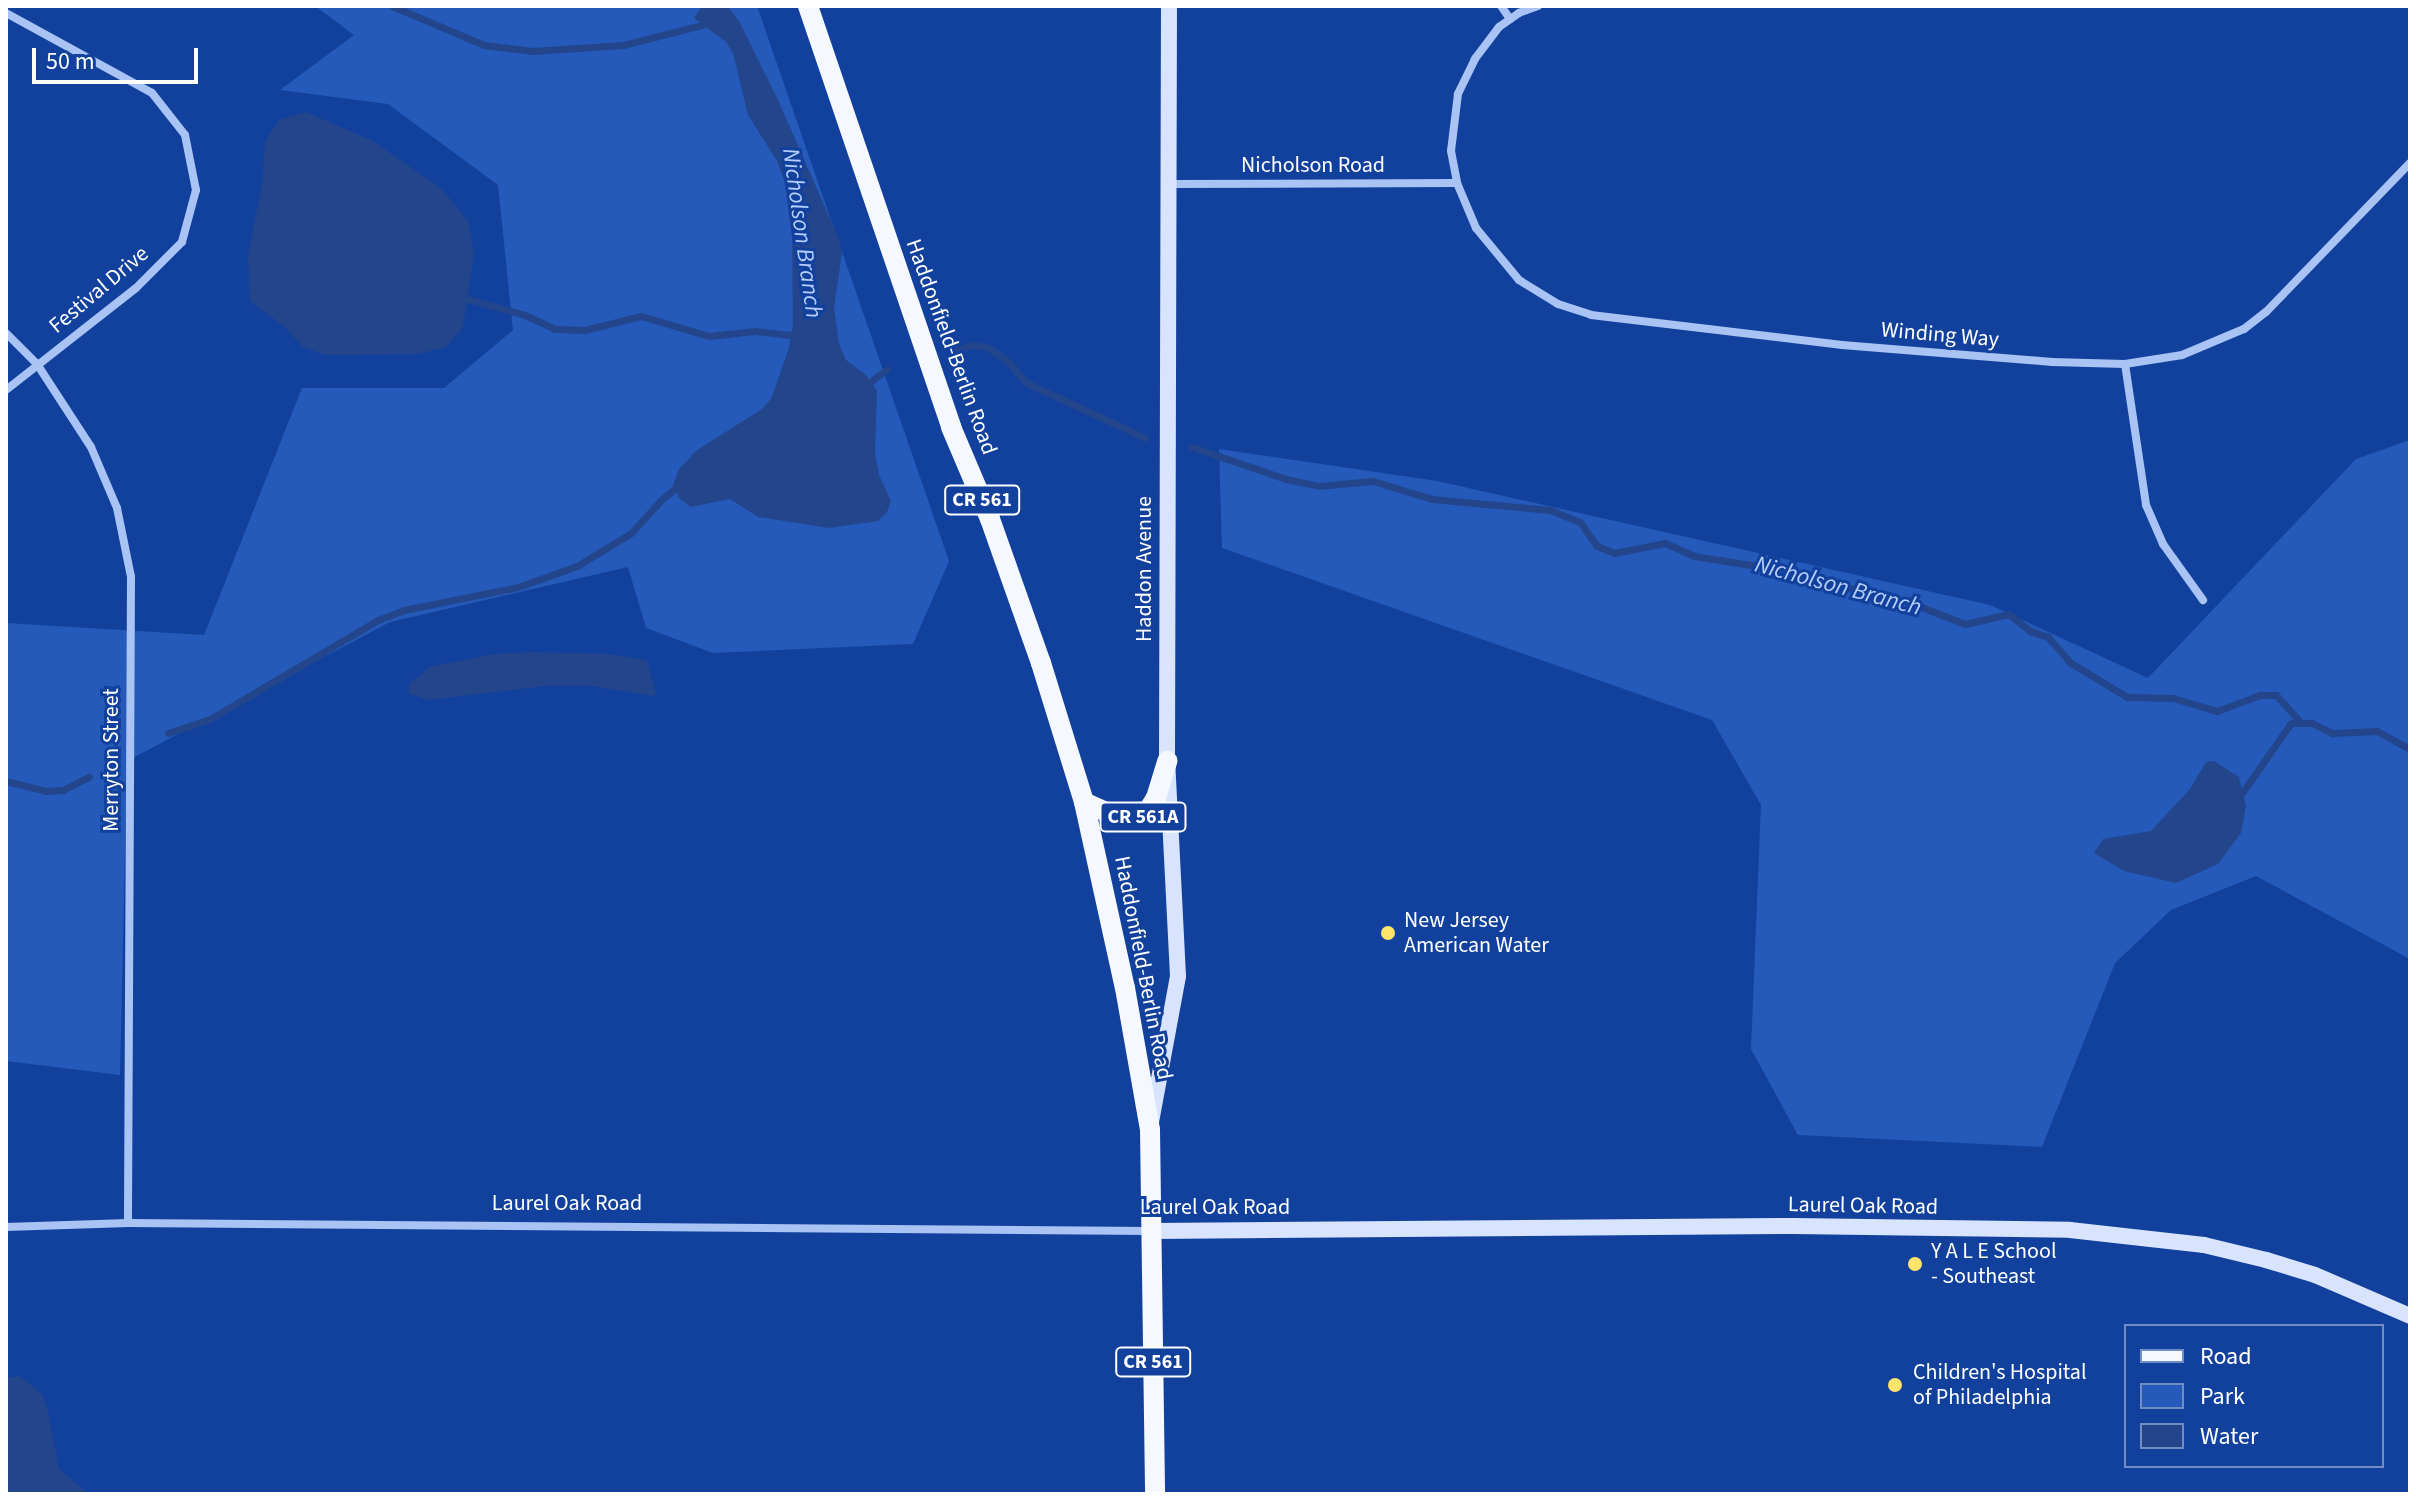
<!DOCTYPE html>
<style>
body{margin:0}
#map{position:relative;width:2416px;height:1500px;overflow:hidden;background:#12419d;font-family:"Source Sans 3",sans-serif}
div>[style]{position:absolute}
.green>*{inset:0;background:#255abb}
.water>*{inset:0;background:#23458b}
.stream>*{height:7px;margin:-3.5px;padding:0 3.5px;transform-origin:3.5px;border-radius:3.5px;background:#23458b}
.street>*{height:8px;margin:-4px;padding:0 4px;transform-origin:4px;border-radius:4px;background:#a8c3f4}
.secondary>*{height:16px;margin:-8px;padding:0 8px;transform-origin:8px;border-radius:8px;background:#d8e4fd}
.primary>*{height:20px;margin:-10px;padding:0 10px;transform-origin:10px;border-radius:10px;background:#f5f8ff}
.dots>*{width:22px;height:22px;translate:-50% -50%;box-sizing:border-box;border:4px solid #12419d;border-radius:50%}
span{translate:-50% -50%;white-space:nowrap;text-align:center;line-height:1.15;-webkit-text-stroke:6px #12419d;paint-order:stroke}
.shield-label span{padding:2px 6px;background:#12419d;border:2px solid;border-radius:6px;-webkit-text-stroke-width:0}
.shield-label{font-size:20px;color:#fff;font-weight:700}
.street-label{font-size:22px;color:#fff}
.poi-label{font-size:22px;color:#fff}
.left{translate:0 -50%;text-align:left}
.water-label{font-size:24px;color:#b5cefb;font-style:italic}
.frame{position:absolute;inset:0;border:8px solid #fff;pointer-events:none}
.legend{position:absolute;left:2124px;top:1324px;width:260px;height:144px;box-sizing:border-box;background:#12419d;border:2px solid #718dc4;margin:0;padding:10px 14px;list-style:none;font-size:24px;color:#fff}
.legend li{display:flex;align-items:center;gap:16px;height:40px}
.legend b{width:40px;border:2px solid #718dc4}
.scale{position:absolute;left:32px;top:48px;width:166px;height:36px;box-sizing:border-box;border:4px solid #fff;border-top:0;padding-left:10px;font-size:24px;line-height:28px;white-space:nowrap;color:#fff;-webkit-text-stroke:6px #12419d;paint-order:stroke}
</style>
<div id="map">
<div class="green">
<i style="clip-path:polygon(315px 6px,757px 6px,949px 561px,913px 644px,713px 653px,646px 628px,628px 567px,390px 622px,127px 761px,120px 1075px,6px 1061px,6px 623px,204px 635px,302px 388px,444px 388px,513px 330px,498px 185px,388px 104px,280px 90px,354px 35px)"></i>
<i style="clip-path:polygon(2410px 440px,2410px 959px,2256px 876px,2171px 910px,2115px 963px,2042px 1147px,1798px 1135px,1751px 1049px,1761px 805px,1712px 720px,1222px 548px,1219px 449px,1437px 481px,1990px 605px,2148px 678px,2356px 459px)"></i>
</div>
<div class="water">
<i style="clip-path:polygon(702px 6px,728px 7px,739px 21px,778px 100px,839px 239px,842px 253px,834px 307px,839px 344px,846px 360px,866px 375px,877px 391px,875px 453px,879px 475px,891px 501px,887px 512px,878px 521px,829px 528px,758px 517px,730px 499px,691px 507px,679px 498px,673px 485px,679px 469px,697px 450px,762px 409px,771px 399px,789px 348px,793px 325px,792px 236px,785px 183px,777px 161px,748px 115px,733px 53px,726px 42px,694px 18px)"></i>
<i style="clip-path:polygon(306px 112px,371px 140px,441px 188px,468px 221px,474px 253px,463px 327px,446px 347px,418px 354px,326px 355px,303px 347px,286px 328px,250px 301px,248px 255px,262px 184px,265px 142px,279px 120px)"></i>
<i style="clip-path:polygon(532px 652px,608px 654px,647px 660px,656px 693px,654px 696px,593px 686px,545px 686px,429px 700px,409px 694px,409px 684px,430px 667px,494px 654px)"></i>
<i style="clip-path:polygon(2214px 761px,2239px 777px,2246px 806px,2241px 833px,2218px 864px,2176px 883px,2124px 871px,2094px 853px,2103px 839px,2151px 831px,2190px 789px,2206px 762px)"></i>
<i style="clip-path:polygon(20px 1376px,41px 1393px,47px 1408px,59px 1469px,89px 1494px,6px 1494px,6px 1378px)"></i>
</div>
<div class="stream">
<i style="left:392px;top:6px;width:100px;rotate:23deg"></i>
<i style="left:484px;top:45px;width:49px;rotate:7deg"></i>
<i style="left:533px;top:51px;width:90px;rotate:-3.8deg"></i>
<i style="left:623px;top:45px;width:86px;rotate:-14.2deg"></i>
<i style="left:457px;top:296px;width:71px;rotate:15.6deg"></i>
<i style="left:525px;top:315px;width:33px;rotate:25deg"></i>
<i style="left:555px;top:329px;width:30px;rotate:2deg"></i>
<i style="left:585px;top:330px;width:58px;rotate:-14deg"></i>
<i style="left:641px;top:316px;width:71px;rotate:16.4deg"></i>
<i style="left:709px;top:336px;width:46px;rotate:-6.2deg"></i>
<i style="left:755px;top:331px;width:46px;rotate:6.2deg"></i>
<i style="left:956px;top:351px;width:16px;rotate:-22deg"></i>
<i style="left:971px;top:345px;width:17px;rotate:7deg"></i>
<i style="left:988px;top:347px;width:26px;rotate:36deg"></i>
<i style="left:1009px;top:362px;width:26px;rotate:51deg"></i>
<i style="left:1025px;top:382px;width:132px;rotate:25deg"></i>
<i style="left:866px;top:385px;width:26px;rotate:-37deg"></i>
<i style="left:1192px;top:447px;width:99px;rotate:18.8deg"></i>
<i style="left:1286px;top:479px;width:33px;rotate:12deg"></i>
<i style="left:1318px;top:486px;width:55px;rotate:-5.2deg"></i>
<i style="left:1373px;top:481px;width:62px;rotate:17deg"></i>
<i style="left:1432px;top:499px;width:119px;rotate:5.3deg"></i>
<i style="left:1550px;top:510px;width:32px;rotate:22deg"></i>
<i style="left:1580px;top:522px;width:29px;rotate:55deg"></i>
<i style="left:1597px;top:546px;width:18px;rotate:22deg"></i>
<i style="left:1614px;top:553px;width:52px;rotate:-11.1deg"></i>
<i style="left:1665px;top:543px;width:32px;rotate:24deg"></i>
<i style="left:1694px;top:556px;width:57px;rotate:9.1deg"></i>
<i style="left:1750px;top:565px;width:23px"></i>
<i style="left:1773px;top:565px;width:49px;rotate:19.2deg"></i>
<i style="left:1819px;top:581px;width:89px;rotate:12.9deg"></i>
<i style="left:1906px;top:601px;width:63px;rotate:21.3deg"></i>
<i style="left:1965px;top:624px;width:45px;rotate:-12.8deg"></i>
<i style="left:2009px;top:614px;width:27px;rotate:39deg"></i>
<i style="left:2030px;top:631px;width:19px;rotate:18deg"></i>
<i style="left:2048px;top:637px;width:35px;rotate:49deg"></i>
<i style="left:2071px;top:663px;width:66px;rotate:31.3deg"></i>
<i style="left:2127px;top:697px;width:46px;rotate:1.2deg"></i>
<i style="left:2173px;top:698px;width:46px;rotate:16.5deg"></i>
<i style="left:2217px;top:711px;width:46px;rotate:-20.4deg"></i>
<i style="left:2260px;top:695px;width:16px"></i>
<i style="left:2276px;top:695px;width:36px;rotate:48deg"></i>
<i style="left:168px;top:733px;width:44px;rotate:-18.4deg"></i>
<i style="left:210px;top:719px;width:195px;rotate:-30.5deg"></i>
<i style="left:378px;top:620px;width:28px;rotate:-21deg"></i>
<i style="left:404px;top:610px;width:116px;rotate:-11.4deg"></i>
<i style="left:518px;top:587px;width:63px;rotate:-19.6deg"></i>
<i style="left:577px;top:566px;width:63px;rotate:-31.4deg"></i>
<i style="left:631px;top:533px;width:46px;rotate:-47.6deg"></i>
<i style="left:662px;top:499px;width:26px;rotate:-39deg"></i>
<i style="left:6px;top:781px;width:41px;rotate:14deg"></i>
<i style="left:46px;top:791px;width:17px;rotate:-3deg"></i>
<i style="left:63px;top:790px;width:29px;rotate:-27deg"></i>
<i style="left:2237px;top:800px;width:94px;rotate:-55deg"></i>
<i style="left:2291px;top:723px;width:21px"></i>
<i style="left:2312px;top:723px;width:22px;rotate:27deg"></i>
<i style="left:2332px;top:733px;width:45px;rotate:-2.5deg"></i>
<i style="left:2377px;top:731px;width:38px;rotate:29deg"></i>
</div>
<div class="street">
<i style="left:1501px;top:6px;width:16px;rotate:55deg"></i>
<i style="left:1538px;top:6px;width:20px;rotate:160deg"></i>
<i style="left:1519px;top:13px;width:24px;rotate:145deg"></i>
<i style="left:1499px;top:27px;width:40px;rotate:127deg"></i>
<i style="left:1475px;top:59px;width:39px;rotate:116deg"></i>
<i style="left:1458px;top:94px;width:57px;rotate:97deg"></i>
<i style="left:1451px;top:151px;width:33px;rotate:79deg"></i>
<i style="left:1457px;top:183px;width:49px;rotate:67.1deg"></i>
<i style="left:1476px;top:228px;width:67px;rotate:50.4deg"></i>
<i style="left:1519px;top:280px;width:46px;rotate:31.6deg"></i>
<i style="left:1558px;top:304px;width:35px;rotate:18deg"></i>
<i style="left:1591px;top:315px;width:253px;rotate:6.8deg"></i>
<i style="left:1842px;top:345px;width:211px;rotate:4.6deg"></i>
<i style="left:2052px;top:362px;width:73px;rotate:1.6deg"></i>
<i style="left:2125px;top:364px;width:58px;rotate:-9deg"></i>
<i style="left:2182px;top:355px;width:67px;rotate:-22.8deg"></i>
<i style="left:2244px;top:329px;width:28px;rotate:-38deg"></i>
<i style="left:2266px;top:312px;width:207px;rotate:-46deg"></i>
<i style="left:6px;top:13px;width:166px;rotate:28.7deg"></i>
<i style="left:152px;top:93px;width:53px;rotate:51.8deg"></i>
<i style="left:185px;top:135px;width:56px;rotate:78.7deg"></i>
<i style="left:196px;top:190px;width:54px;rotate:105.1deg"></i>
<i style="left:182px;top:242px;width:65px;rotate:135deg"></i>
<i style="left:136px;top:288px;width:165px;rotate:141.9deg"></i>
<i style="left:1169px;top:184px;width:288px;rotate:-0.2deg"></i>
<i style="left:6px;top:333px;width:44px;rotate:45deg"></i>
<i style="left:37px;top:364px;width:99px;rotate:57deg"></i>
<i style="left:91px;top:447px;width:66px;rotate:66.9deg"></i>
<i style="left:117px;top:508px;width:70px;rotate:78.5deg"></i>
<i style="left:131px;top:577px;width:646px;rotate:90.27deg"></i>
<i style="left:2125px;top:364px;width:143px;rotate:81.5deg"></i>
<i style="left:2146px;top:505px;width:43px;rotate:66.4deg"></i>
<i style="left:2163px;top:544px;width:69px;rotate:54.5deg"></i>
<i style="left:6px;top:1227px;width:122px;rotate:-1.9deg"></i>
<i style="left:128px;top:1223px;width:1023px;rotate:0.45deg"></i>
</div>
<div class="secondary">
<i style="left:1151px;top:1122px;width:148px;rotate:-79.5deg"></i>
<i style="left:1178px;top:976px;width:215px;rotate:-92.9deg"></i>
<i style="left:1167px;top:761px;width:755px;rotate:-89.85deg"></i>
<i style="left:1152px;top:1231px;width:641px;rotate:-0.45deg"></i>
<i style="left:1793px;top:1226px;width:277px;rotate:0.8deg"></i>
<i style="left:2070px;top:1230px;width:135px;rotate:6.4deg"></i>
<i style="left:2204px;top:1245px;width:64px;rotate:13.6deg"></i>
<i style="left:2266px;top:1260px;width:51px;rotate:17deg"></i>
<i style="left:2315px;top:1275px;width:103px;rotate:23.3deg"></i>
</div>
<div class="primary">
<i style="left:808px;top:6px;width:445px;rotate:71.2deg"></i>
<i style="left:951px;top:427px;width:100px;rotate:67deg"></i>
<i style="left:990px;top:519px;width:153px;rotate:70.5deg"></i>
<i style="left:1041px;top:663px;width:145px;rotate:72.8deg"></i>
<i style="left:1084px;top:802px;width:190px;rotate:77.6deg"></i>
<i style="left:1125px;top:988px;width:144px;rotate:80deg"></i>
<i style="left:1150px;top:1130px;width:364px;rotate:89.2deg"></i>
<i style="left:1084px;top:802px;width:44px;rotate:24.2deg"></i>
<i style="left:1124px;top:820px;width:20px;rotate:-9deg"></i>
<i style="left:1144px;top:817px;width:22px;rotate:-58deg"></i>
<i style="left:1156px;top:798px;width:39px;rotate:-73deg"></i>
</div>
<div class="dots">
<i style="left:1388px;top:933px;background:#ffe36b"></i>
<i style="left:1915px;top:1264px;background:#ffe36b"></i>
<i style="left:1895px;top:1385px;background:#ffe36b"></i>
</div>
<div class="shield-label">
<span style="left:982px;top:500px">CR 561</span>
<span style="left:1143px;top:817px">CR 561A</span>
<span style="left:1153px;top:1362px">CR 561</span>
</div>
<div class="street-label">
<span style="left:1313px;top:166px">Nicholson Road</span>
<span style="left:99px;top:290px;rotate:-40deg">Festival Drive</span>
<span style="left:1940px;top:335px;rotate:5deg">Winding Way</span>
<span style="left:951px;top:347px;rotate:70deg">Haddonfield-Berlin Road</span>
<span style="left:1145px;top:569px;rotate:-90deg">Haddon Avenue</span>
<span style="left:112px;top:760px;rotate:-90deg">Merryton Street</span>
<span style="left:1143px;top:968px;rotate:79deg">Haddonfield-Berlin Road</span>
<span style="left:567px;top:1204px">Laurel Oak Road</span>
<span style="left:1863px;top:1206px;rotate:1deg">Laurel Oak Road</span>
<span style="left:1215px;top:1208px">Laurel Oak Road</span>
</div>
<div class="poi-label">
<span class="left" style="left:1404px;top:933px">New Jersey<br>American Water</span>
<span class="left" style="left:1931px;top:1264px">Y A L E School<br>- Southeast</span>
<span class="left" style="left:1913px;top:1385px">Children's Hospital<br>of Philadelphia</span>
</div>
<div class="water-label">
<span style="left:802px;top:233px;rotate:82deg">Nicholson Branch</span>
<span style="left:1838px;top:586px;rotate:15deg">Nicholson Branch</span>
</div>
<div class="frame"></div>
<ul class="legend">
<li><b style="height:10px;background:#f5f8ff"></b>Road</li>
<li><b style="height:22px;background:#255abb"></b>Park</li>
<li><b style="height:22px;background:#23458b"></b>Water</li>
</ul>
<div class="scale">50 m</div>
</div>
